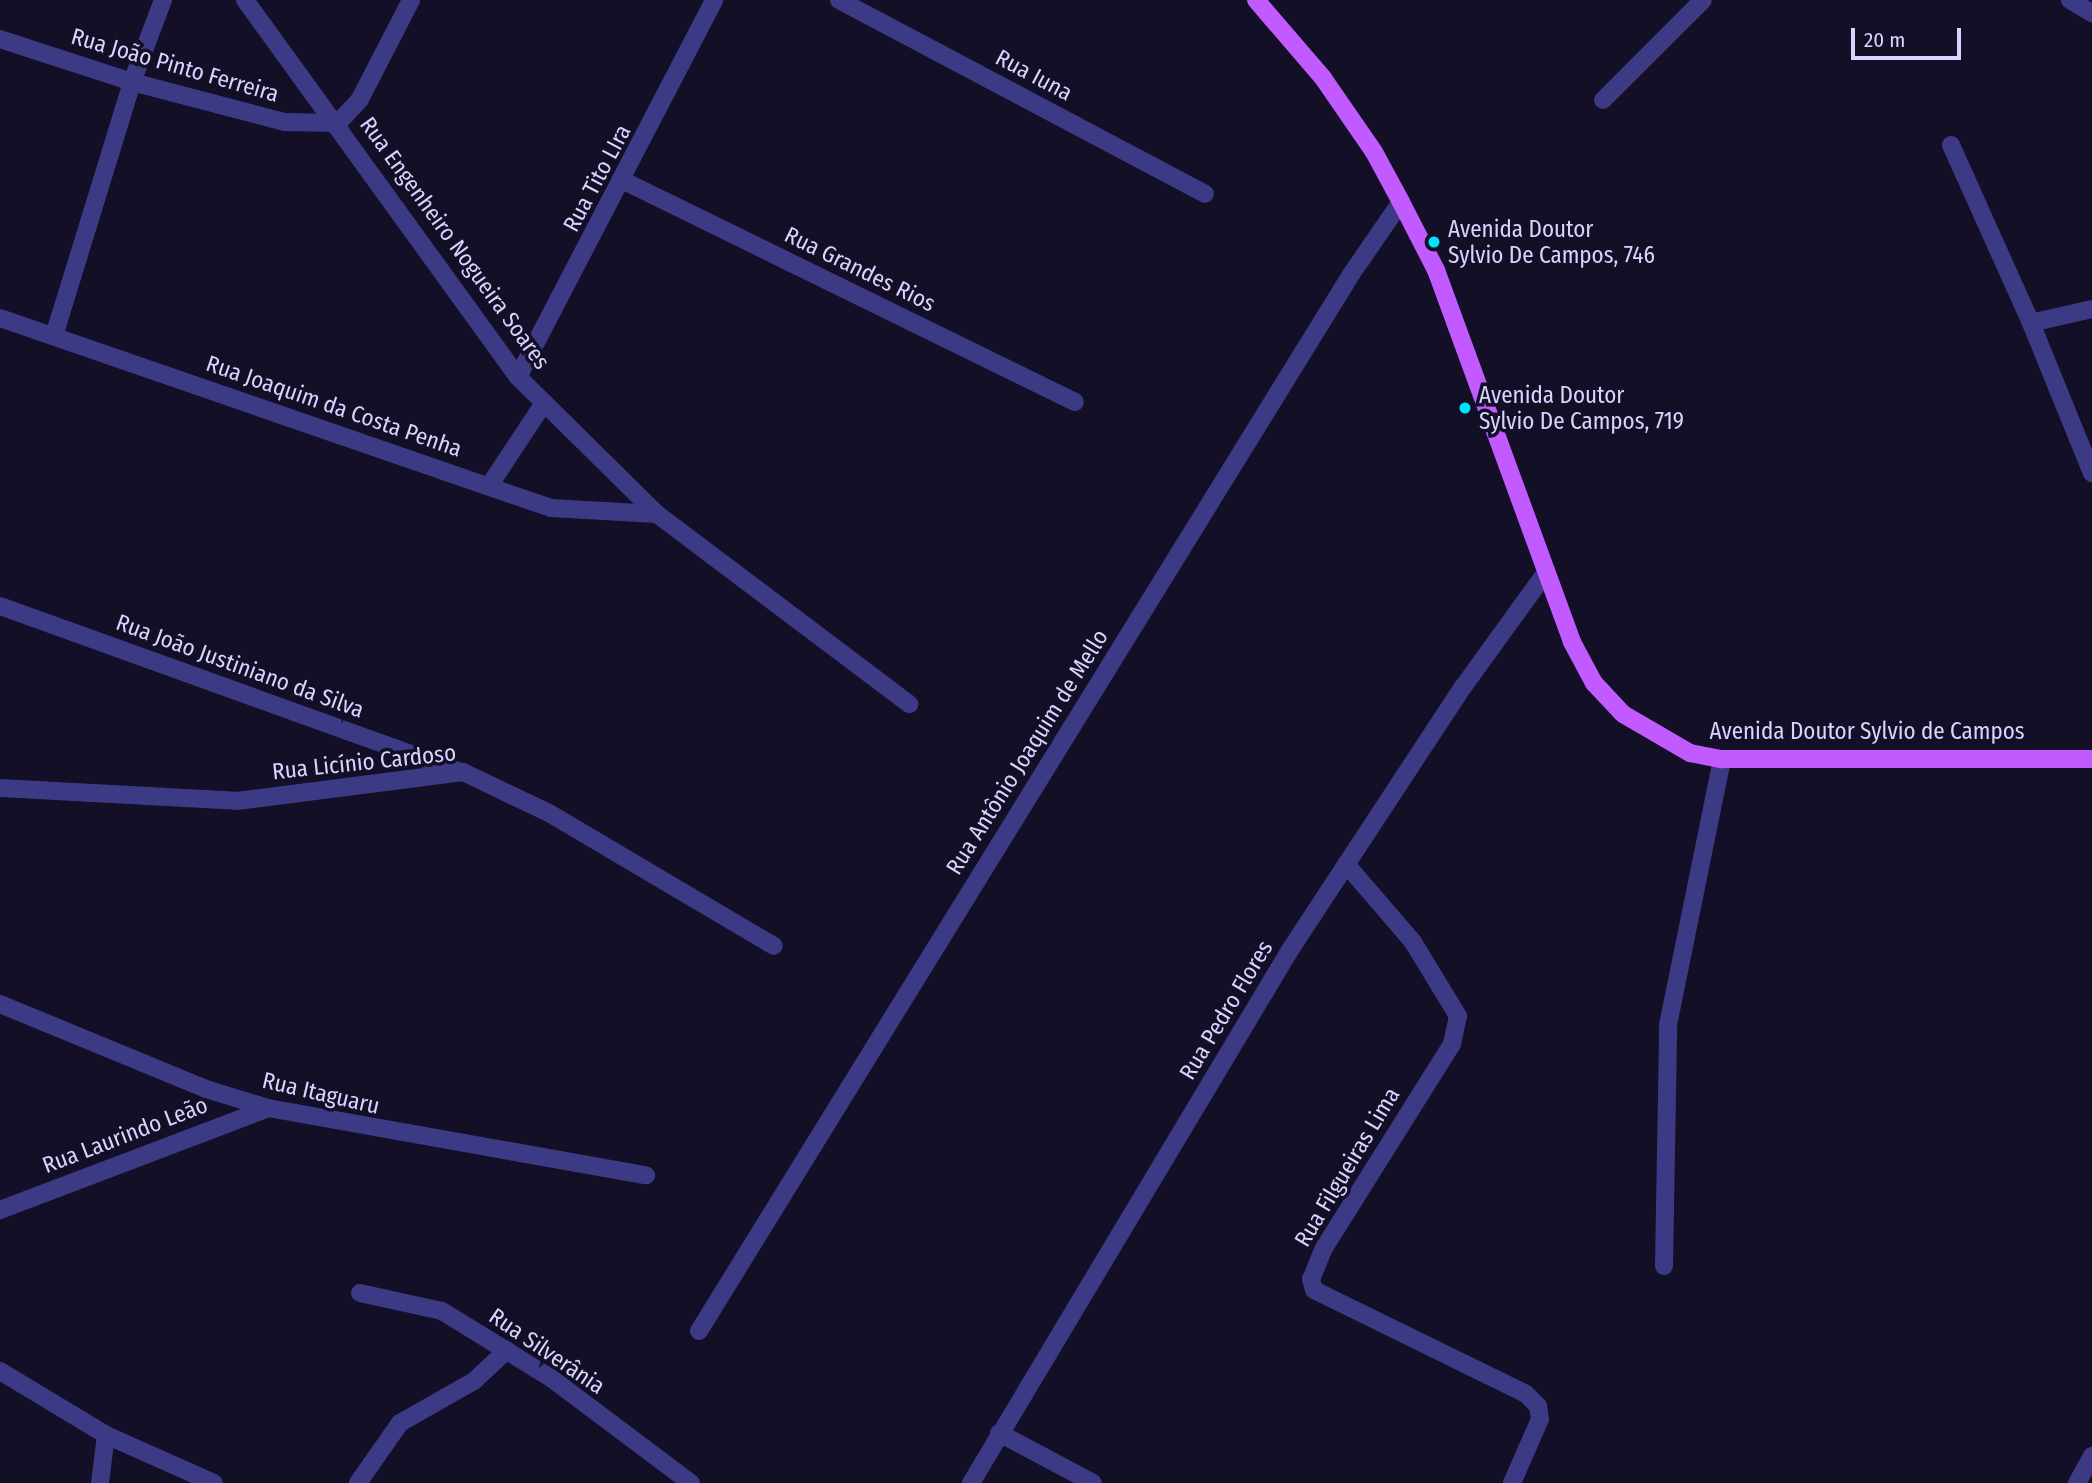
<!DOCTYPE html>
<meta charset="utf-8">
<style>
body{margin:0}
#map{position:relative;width:2092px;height:1483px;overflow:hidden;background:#130f26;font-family:"Fira Sans Condensed",sans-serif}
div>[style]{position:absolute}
.minor>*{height:18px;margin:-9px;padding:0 9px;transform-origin:9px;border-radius:9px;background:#3d3a85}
.major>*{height:18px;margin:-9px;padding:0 9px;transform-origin:9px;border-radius:9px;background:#c25bff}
.dots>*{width:19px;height:19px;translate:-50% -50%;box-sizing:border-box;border:4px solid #130f26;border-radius:50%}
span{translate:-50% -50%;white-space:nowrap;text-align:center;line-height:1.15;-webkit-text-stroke:7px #130f26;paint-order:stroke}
.street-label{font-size:23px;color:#d9d4ff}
.poi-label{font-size:23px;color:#d9d4ff}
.left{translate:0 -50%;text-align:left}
.scale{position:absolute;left:1851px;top:28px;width:110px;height:32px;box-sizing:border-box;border:4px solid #d9d4ff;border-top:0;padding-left:9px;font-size:21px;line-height:24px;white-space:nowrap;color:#d9d4ff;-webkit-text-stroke:5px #130f26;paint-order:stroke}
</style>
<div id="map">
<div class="minor">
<i style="left:245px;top:0;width:465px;rotate:54.1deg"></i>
<i style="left:518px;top:377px;width:195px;rotate:44.6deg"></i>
<i style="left:657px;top:514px;width:316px;rotate:37deg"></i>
<i style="left:839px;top:0;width:414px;rotate:27.9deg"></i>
<i style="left:2070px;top:0;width:26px;rotate:31deg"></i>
<i style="left:0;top:39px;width:139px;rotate:18deg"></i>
<i style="left:132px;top:82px;width:158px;rotate:14.7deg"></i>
<i style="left:285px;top:122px;width:53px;rotate:1.1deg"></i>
<i style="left:338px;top:123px;width:33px;rotate:-47deg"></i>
<i style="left:360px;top:99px;width:111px;rotate:-62.7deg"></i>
<i style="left:1603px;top:100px;width:141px;rotate:-45deg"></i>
<i style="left:1951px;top:145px;width:195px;rotate:65.8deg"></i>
<i style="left:624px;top:181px;width:502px;rotate:26.11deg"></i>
<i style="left:2092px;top:309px;width:63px;rotate:167.1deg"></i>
<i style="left:2031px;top:323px;width:162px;rotate:67.9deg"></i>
<i style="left:0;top:318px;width:583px;rotate:19.03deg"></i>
<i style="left:551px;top:508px;width:106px;rotate:3.2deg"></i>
<i style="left:54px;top:336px;width:266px;rotate:-72.9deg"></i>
<i style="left:132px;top:82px;width:88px;rotate:-69.3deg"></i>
<i style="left:518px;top:377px;width:425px;rotate:-62.5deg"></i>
<i style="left:489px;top:486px;width:100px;rotate:-56.5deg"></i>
<i style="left:0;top:606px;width:487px;rotate:19.8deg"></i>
<i style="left:0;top:788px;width:237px;rotate:3.1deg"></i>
<i style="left:237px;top:801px;width:228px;rotate:-7.3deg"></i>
<i style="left:463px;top:772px;width:95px;rotate:25.5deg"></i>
<i style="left:549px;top:813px;width:261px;rotate:30.6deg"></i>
<i style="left:1346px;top:864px;width:103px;rotate:49.3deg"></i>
<i style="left:1413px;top:942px;width:87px;rotate:58.7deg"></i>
<i style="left:1458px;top:1016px;width:29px;rotate:102deg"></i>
<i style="left:1452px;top:1044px;width:243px;rotate:122.1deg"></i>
<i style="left:1323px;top:1250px;width:31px;rotate:112deg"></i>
<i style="left:1311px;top:1279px;width:11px;rotate:75deg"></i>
<i style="left:1314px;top:1290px;width:236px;rotate:26.1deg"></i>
<i style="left:1526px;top:1394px;width:17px;rotate:45deg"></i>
<i style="left:1538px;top:1406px;width:13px;rotate:81deg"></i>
<i style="left:1540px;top:1419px;width:70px;rotate:113.6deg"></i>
<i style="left:0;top:1004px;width:223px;rotate:22.4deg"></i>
<i style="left:206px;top:1089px;width:65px;rotate:17deg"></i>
<i style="left:268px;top:1108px;width:384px;rotate:10.1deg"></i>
<i style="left:0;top:1210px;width:287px;rotate:-20.8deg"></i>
<i style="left:1664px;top:1266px;width:241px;rotate:-89deg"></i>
<i style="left:1668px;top:1025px;width:271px;rotate:-78.5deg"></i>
<i style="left:360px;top:1293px;width:84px;rotate:12.4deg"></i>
<i style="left:442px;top:1311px;width:128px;rotate:31.6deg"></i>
<i style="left:551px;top:1378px;width:175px;rotate:36.9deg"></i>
<i style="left:699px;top:1331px;width:1243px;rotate:-58.32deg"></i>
<i style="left:1352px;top:273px;width:86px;rotate:-55.4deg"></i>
<i style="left:0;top:1371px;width:124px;rotate:31.1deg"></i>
<i style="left:106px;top:1435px;width:118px;rotate:24deg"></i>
<i style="left:999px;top:1433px;width:106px;rotate:28deg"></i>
<i style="left:100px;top:1483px;width:48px;rotate:-82.9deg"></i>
<i style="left:358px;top:1483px;width:73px;rotate:-55deg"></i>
<i style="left:400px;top:1423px;width:85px;rotate:-29.6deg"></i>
<i style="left:474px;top:1381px;width:45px;rotate:-43.2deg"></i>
<i style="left:971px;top:1483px;width:621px;rotate:-59.1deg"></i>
<i style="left:1290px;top:950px;width:315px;rotate:-56.7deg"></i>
<i style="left:1463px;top:687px;width:138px;rotate:-54.1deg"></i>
<i style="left:2077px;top:1483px;width:31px;rotate:-61deg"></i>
</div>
<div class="major">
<i style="left:1256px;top:0;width:103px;rotate:49.3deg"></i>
<i style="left:1323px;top:78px;width:90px;rotate:55.4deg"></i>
<i style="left:1374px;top:152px;width:57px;rotate:61.6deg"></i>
<i style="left:1401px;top:202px;width:76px;rotate:62.8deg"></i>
<i style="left:1436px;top:270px;width:396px;rotate:69.9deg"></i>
<i style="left:1572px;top:642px;width:47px;rotate:61.8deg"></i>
<i style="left:1594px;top:683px;width:42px;rotate:46.9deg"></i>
<i style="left:1623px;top:714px;width:78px;rotate:30.2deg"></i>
<i style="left:1690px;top:753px;width:33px;rotate:11deg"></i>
<i style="left:1722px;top:759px;width:370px"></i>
</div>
<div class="dots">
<i style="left:1434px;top:242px;background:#00e5ff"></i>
<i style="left:1465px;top:408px;background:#00e5ff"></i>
</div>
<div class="street-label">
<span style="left:175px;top:65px;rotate:16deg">Rua João Pinto Ferreira</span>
<span style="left:1034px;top:75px;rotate:28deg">Rua Iuna</span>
<span style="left:597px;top:178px;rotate:-62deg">Rua Tito LIra</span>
<span style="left:455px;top:243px;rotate:54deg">Rua Engenheiro Nogueira Soares</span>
<span style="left:860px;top:269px;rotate:26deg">Rua Grandes Rios</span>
<span style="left:334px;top:406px;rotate:19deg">Rua Joaquim da Costa Penha</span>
<span style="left:240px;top:666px;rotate:20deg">Rua João Justiniano da Silva</span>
<span style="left:1867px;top:731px">Avenida Doutor Sylvio de Campos</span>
<span style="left:1027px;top:752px;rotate:-58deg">Rua Antônio Joaquim de Mello</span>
<span style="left:364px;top:762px;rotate:-6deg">Rua Licínio Cardoso</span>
<span style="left:1226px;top:1010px;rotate:-59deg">Rua Pedro Flores</span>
<span style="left:321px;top:1093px;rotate:13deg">Rua Itaguaru</span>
<span style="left:125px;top:1135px;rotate:-21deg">Rua Laurindo Leão</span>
<span style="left:1347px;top:1167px;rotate:-59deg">Rua Filgueiras Lima</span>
<span style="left:547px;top:1351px;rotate:34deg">Rua Silverânia</span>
</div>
<div class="poi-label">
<span class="left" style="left:1448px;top:242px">Avenida Doutor<br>Sylvio De Campos, 746</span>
<span class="left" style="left:1479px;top:408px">Avenida Doutor<br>Sylvio De Campos, 719</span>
</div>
<div class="scale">20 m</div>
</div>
